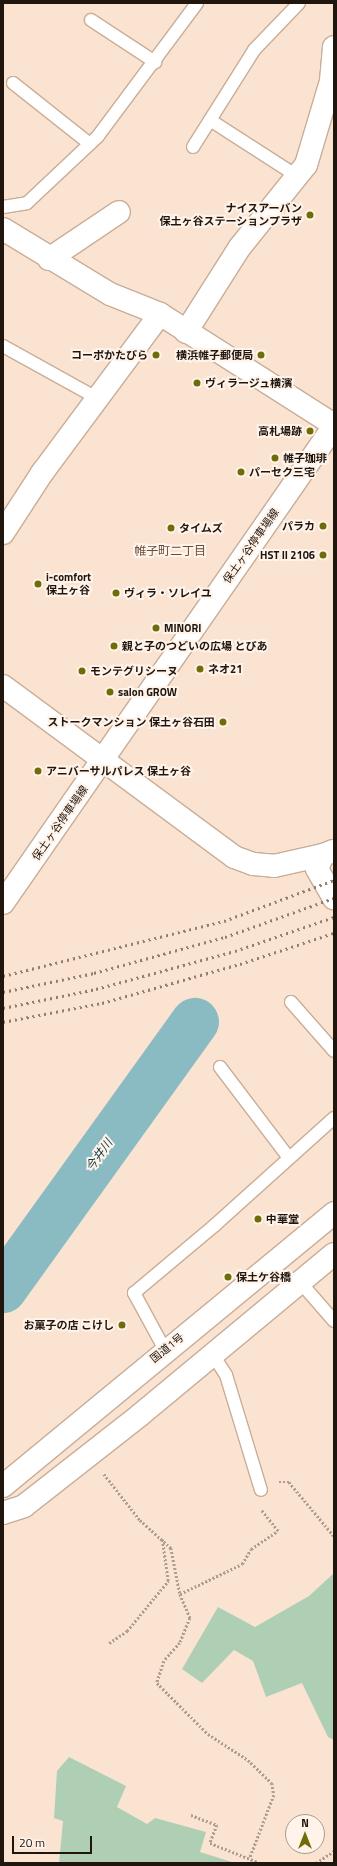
<!DOCTYPE html>
<meta charset="utf-8">
<style>
body{margin:0}
#map{position:relative;width:337px;height:1866px;overflow:hidden;background:#fbe3d1;font-family:"Titillium Web","Noto Sans JP",sans-serif}
div>[style]{position:absolute}
.green>*{inset:0;background:#afcfb5}
.river>*{height:48px;margin:-24px;padding:0 24px;transform-origin:24px;border-radius:24px;background:#8abbc2}
.path>*{height:2.5px;margin-top:-1.25px;transform-origin:0;background:repeating-linear-gradient(90deg,#af9c8d 0 2px,transparent 0 4px)}
.roads{filter:drop-shadow(1px 0 #c9ad97) drop-shadow(-1px 0 #c9ad97) drop-shadow(0 1px #c9ad97) drop-shadow(0 -1px #c9ad97)}
.lane>*{height:12px;margin:-6px;padding:0 6px;transform-origin:6px;border-radius:6px;background:#fff}
.street>*{height:22px;margin:-11px;padding:0 11px;transform-origin:11px;border-radius:11px;background:#fff}
.secondary>*{height:22px;margin:-11px;padding:0 11px;transform-origin:11px;border-radius:11px;background:#fff}
.highway>*{height:22px;margin:-11px;padding:0 11px;transform-origin:11px;border-radius:11px;background:#fff}
.rail>*{height:3px;margin-top:-1.5px;transform-origin:0;background:repeating-linear-gradient(90deg,#8f7e71 0 2px,transparent 0 6px)}
.dots>*{width:11px;height:11px;translate:-50% -50%;box-sizing:border-box;border:2px solid #fff3ea;border-radius:50%}
span{translate:-50% -50%;white-space:nowrap;text-align:center;line-height:1.15;-webkit-text-stroke:4px #fff3ea;paint-order:stroke}
.poi-label{font-size:11px;color:#20160e;font-weight:700}
.right{translate:-100% -50%;text-align:right}
.left{translate:0 -50%;text-align:left}
.street-label{font-size:11px;color:#20160e}
.neighbourhood-label{font-size:12px;color:#664d3a}
.water-label{font-size:12px;color:#0f3d43;font-style:italic}
.frame{position:absolute;inset:0;border:4px solid #20160e;pointer-events:none}
.north{position:absolute;left:285px;top:1814px;width:40px;height:40px;box-sizing:border-box;background:#fff3ea;border:1px solid #a69b92;border-radius:50%;rotate:0deg;font-size:11px;font-weight:700;line-height:16px;text-align:center;color:#20160e}
.north::after{content:'';display:block;margin:auto;width:14px;height:18px;background:#706c09;clip-path:polygon(50% 0,100% 100%,50% 72%,0 100%)}
.scale{position:absolute;left:12px;top:1836px;width:80px;height:18px;box-sizing:border-box;border:2px solid #20160e;border-top:0;padding-left:5px;font-size:12px;line-height:14px;white-space:nowrap;color:#20160e;-webkit-text-stroke:3px #fff3ea;paint-order:stroke}
</style>
<div id="map">
<div class="green">
<i style="clip-path:polygon(334px 1573px,334px 1740px,328px 1737px,302px 1683px,266px 1697px,253px 1661px,234px 1650px,202px 1683px,182px 1669px,218px 1607px,255px 1627px,309px 1596px)"></i>
<i style="clip-path:polygon(69px 1757px,126px 1786px,117px 1807px,147px 1824px,155px 1818px,206px 1832px,200px 1852px,235px 1863px,59px 1863px,63px 1821px,54px 1818px,57px 1771px)"></i>
</div>
<div class="river">
<i style="left:3px;top:1289px;width:329px;rotate:-54.3deg"></i>
</div>
<div class="path">
<i style="left:104px;top:1474px;width:58px;rotate:52deg"></i>
<i style="left:140px;top:1520px;width:42px;rotate:42.1deg"></i>
<i style="left:171px;top:1548px;width:47px;rotate:78.9deg"></i>
<i style="left:180px;top:1594px;width:26px;rotate:67deg"></i>
<i style="left:190px;top:1618px;width:27px;rotate:112deg"></i>
<i style="left:180px;top:1643px;width:24px;rotate:132deg"></i>
<i style="left:164px;top:1661px;width:23px;rotate:108deg"></i>
<i style="left:157px;top:1683px;width:72px;rotate:45deg"></i>
<i style="left:208px;top:1734px;width:48px;rotate:33deg"></i>
<i style="left:248px;top:1760px;width:33px;rotate:44deg"></i>
<i style="left:272px;top:1783px;width:12px;rotate:81deg"></i>
<i style="left:274px;top:1795px;width:67px;rotate:110.9deg"></i>
<i style="left:279px;top:1482px;width:10px"></i>
<i style="left:289px;top:1482px;width:70px;rotate:50.2deg"></i>
<i style="left:180px;top:1594px;width:69px;rotate:-25.8deg"></i>
<i style="left:242px;top:1564px;width:17px;rotate:-59deg"></i>
<i style="left:251px;top:1549px;width:32px;rotate:-34deg"></i>
<i style="left:278px;top:1531px;width:27px;rotate:-129deg"></i>
<i style="left:109px;top:1643px;width:22px;rotate:-34deg"></i>
<i style="left:127px;top:1631px;width:65px;rotate:-50.6deg"></i>
<i style="left:168px;top:1581px;width:42px;rotate:-98.1deg"></i>
<i style="left:191px;top:1815px;width:28px;rotate:21deg"></i>
<i style="left:217px;top:1825px;width:19px;rotate:111deg"></i>
<i style="left:210px;top:1843px;width:54px;rotate:21.8deg"></i>
<i style="left:316px;top:1863px;width:22px;rotate:-34deg"></i>
</div>
<div class="roads">
<div class="lane">
<i style="left:91px;top:20px;width:77px;rotate:33.3deg"></i>
<i style="left:13px;top:83px;width:98px;rotate:38.4deg"></i>
<i style="left:210px;top:120px;width:103px;rotate:32.8deg"></i>
<i style="left:193px;top:147px;width:115px;rotate:-57.8deg"></i>
<i style="left:254px;top:50px;width:65px;rotate:-46.2deg"></i>
<i style="left:3px;top:207px;width:24px;rotate:-9deg"></i>
<i style="left:27px;top:203px;width:98px;rotate:-43.3deg"></i>
<i style="left:98px;top:136px;width:166px;rotate:-53.3deg"></i>
<i style="left:3px;top:346px;width:107px;rotate:29deg"></i>
<i style="left:291px;top:1002px;width:65px;rotate:48.7deg"></i>
<i style="left:220px;top:1067px;width:114px;rotate:52.8deg"></i>
<i style="left:301px;top:1283px;width:50px;rotate:49deg"></i>
<i style="left:165px;top:1350px;width:65px;rotate:-118.5deg"></i>
<i style="left:134px;top:1293px;width:106px;rotate:-40deg"></i>
<i style="left:215px;top:1225px;width:160px;rotate:-42deg"></i>
<i style="left:213px;top:1355px;width:24px;rotate:57deg"></i>
<i style="left:226px;top:1375px;width:120px;rotate:73.1deg"></i>
</div>
<div class="street">
<i style="left:3px;top:229px;width:125px;rotate:31.3deg"></i>
<i style="left:110px;top:294px;width:54px;rotate:21.8deg"></i>
<i style="left:160px;top:314px;width:206px;rotate:32.5deg"></i>
<i style="left:49px;top:259px;width:84px;rotate:-33.9deg"></i>
<i style="left:186px;top:332px;width:101px;rotate:-57.6deg"></i>
<i style="left:240px;top:247px;width:105px;rotate:-51.2deg"></i>
<i style="left:306px;top:165px;width:88px;rotate:-73.4deg"></i>
<i style="left:331px;top:81px;width:34px;rotate:-85deg"></i>
<i style="left:3px;top:533px;width:72px;rotate:-57deg"></i>
<i style="left:42px;top:473px;width:198px;rotate:-53.4deg"></i>
<i style="left:3px;top:686px;width:287px;rotate:36.5deg"></i>
<i style="left:234px;top:857px;width:20px;rotate:20deg"></i>
<i style="left:253px;top:864px;width:21px;rotate:5deg"></i>
<i style="left:274px;top:866px;width:50px;rotate:-12.7deg"></i>
<i style="left:333px;top:851px;width:11px;rotate:158deg"></i>
<i style="left:323px;top:855px;width:15px;rotate:113deg"></i>
<i style="left:317px;top:869px;width:34px;rotate:60deg"></i>
</div>
<div class="secondary">
<i style="left:3px;top:903px;width:581px;rotate:-55.24deg"></i>
</div>
<div class="highway">
<i style="left:3px;top:1486px;width:429px;rotate:-39.5deg"></i>
<i style="left:3px;top:1513px;width:22px;rotate:-18deg"></i>
<i style="left:24px;top:1506px;width:147px;rotate:-38.1deg"></i>
<i style="left:140px;top:1415px;width:252px;rotate:-39.7deg"></i>
</div>
</div>
<div class="rail">
<i style="left:3px;top:976px;width:228px;rotate:-14deg"></i>
<i style="left:224px;top:921px;width:117px;rotate:-20.4deg"></i>
<i style="left:3px;top:992px;width:93px;rotate:-11.8deg"></i>
<i style="left:94px;top:973px;width:136px;rotate:-15.4deg"></i>
<i style="left:225px;top:937px;width:116px;rotate:-19.7deg"></i>
<i style="left:3px;top:1008px;width:95px;rotate:-11.5deg"></i>
<i style="left:96px;top:989px;width:144px;rotate:-15.3deg"></i>
<i style="left:235px;top:951px;width:105px;rotate:-19deg"></i>
<i style="left:3px;top:1022px;width:101px;rotate:-10.9deg"></i>
<i style="left:102px;top:1003px;width:143px;rotate:-15.8deg"></i>
<i style="left:240px;top:964px;width:99px;rotate:-18.3deg"></i>
</div>
<div class="dots">
<i style="left:310px;top:215px;background:#706c09"></i>
<i style="left:156px;top:355px;background:#706c09"></i>
<i style="left:261px;top:355px;background:#706c09"></i>
<i style="left:197px;top:383px;background:#706c09"></i>
<i style="left:310px;top:431px;background:#706c09"></i>
<i style="left:275px;top:458px;background:#706c09"></i>
<i style="left:241px;top:472px;background:#706c09"></i>
<i style="left:323px;top:526px;background:#706c09"></i>
<i style="left:171px;top:528px;background:#706c09"></i>
<i style="left:323px;top:555px;background:#706c09"></i>
<i style="left:38px;top:584px;background:#706c09"></i>
<i style="left:116px;top:593px;background:#706c09"></i>
<i style="left:156px;top:628px;background:#706c09"></i>
<i style="left:114px;top:646px;background:#706c09"></i>
<i style="left:200px;top:669px;background:#706c09"></i>
<i style="left:82px;top:671px;background:#706c09"></i>
<i style="left:110px;top:692px;background:#706c09"></i>
<i style="left:223px;top:722px;background:#706c09"></i>
<i style="left:38px;top:771px;background:#706c09"></i>
<i style="left:258px;top:1219px;background:#706c09"></i>
<i style="left:228px;top:1277px;background:#706c09"></i>
<i style="left:122px;top:1325px;background:#706c09"></i>
</div>
<div class="poi-label">
<span class="right" style="left:302px;top:215px">ナイスアーバン<br>保土ヶ谷ステーションプラザ</span>
<span class="right" style="left:148px;top:355px">コーポかたびら</span>
<span class="right" style="left:253px;top:355px">横浜帷子郵便局</span>
<span class="left" style="left:205px;top:383px">ヴィラージュ横濱</span>
<span class="right" style="left:302px;top:431px">高札場跡</span>
<span class="left" style="left:283px;top:458px">帷子珈琲</span>
<span class="left" style="left:249px;top:472px">パーセク三宅</span>
<span class="right" style="left:315px;top:526px">パラカ</span>
<span class="left" style="left:179px;top:528px">タイムズ</span>
<span class="right" style="left:315px;top:555px">HST II 2106</span>
<span class="left" style="left:46px;top:584px">i-comfort<br>保土ヶ谷</span>
<span class="left" style="left:124px;top:593px">ヴィラ・ソレイユ</span>
<span class="left" style="left:164px;top:628px">MINORI</span>
<span class="left" style="left:122px;top:646px">親と子のつどいの広場 とぴあ</span>
<span class="left" style="left:208px;top:669px">ネオ21</span>
<span class="left" style="left:90px;top:671px">モンテグリシーヌ</span>
<span class="left" style="left:118px;top:692px">salon GROW</span>
<span class="right" style="left:215px;top:722px">ストークマンション 保土ヶ谷石田</span>
<span class="left" style="left:46px;top:771px">アニバーサルパレス 保土ヶ谷</span>
<span class="left" style="left:266px;top:1219px">中華堂</span>
<span class="left" style="left:236px;top:1277px">保土ケ谷橋</span>
<span class="right" style="left:114px;top:1325px">お菓子の店 こけし</span>
</div>
<div class="street-label">
<span style="left:251px;top:546px;rotate:-55deg">保土ヶ谷停車場線</span>
<span style="left:60px;top:823px;rotate:-55deg">保土ヶ谷停車場線</span>
<span style="left:167px;top:1348px;rotate:-39deg">国道1号</span>
</div>
<div class="neighbourhood-label">
<span style="left:170px;top:551px">帷子町二丁目</span>
</div>
<div class="water-label">
<span style="left:99px;top:1155px;rotate:-54deg">今井川</span>
</div>
<div class="frame"></div>
<div class="north">N</div>
<div class="scale">20 m</div>
</div>
